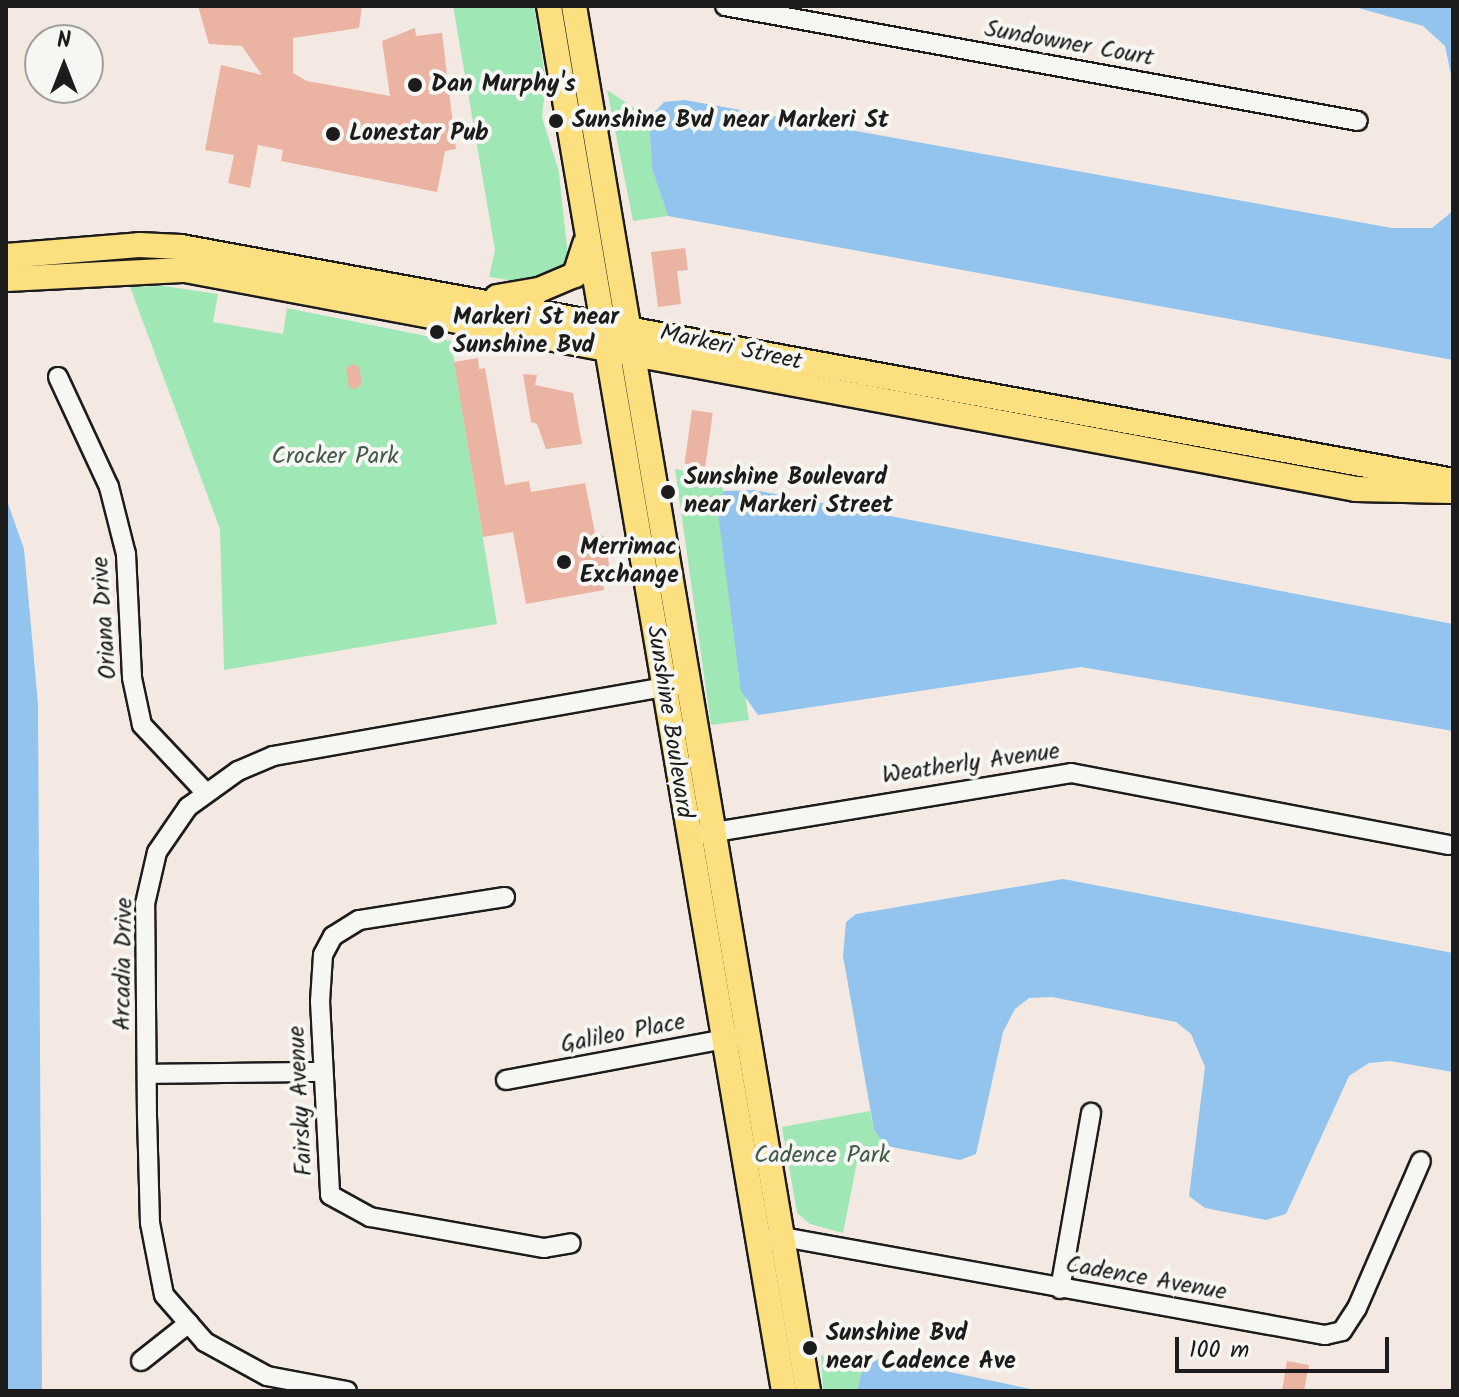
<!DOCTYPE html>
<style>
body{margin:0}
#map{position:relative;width:1459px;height:1397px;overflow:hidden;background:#f4e9e2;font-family:Kalam,sans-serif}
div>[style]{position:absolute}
.green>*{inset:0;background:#9fe8b6}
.water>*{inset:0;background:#92c4ee}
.building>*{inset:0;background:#ebb3a2;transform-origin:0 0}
.roads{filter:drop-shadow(2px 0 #1c1c1c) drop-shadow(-2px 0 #1c1c1c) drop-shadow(0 2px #1c1c1c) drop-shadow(0 -2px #1c1c1c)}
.minor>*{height:18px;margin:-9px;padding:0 9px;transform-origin:9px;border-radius:9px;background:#f6f6f2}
.major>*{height:24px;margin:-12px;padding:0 12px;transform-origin:12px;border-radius:12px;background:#fce080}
.dots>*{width:22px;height:22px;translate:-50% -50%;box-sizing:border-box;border:4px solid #f6f6f2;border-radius:50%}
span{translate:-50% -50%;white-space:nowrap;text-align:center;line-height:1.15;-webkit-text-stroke:8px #f6f6f2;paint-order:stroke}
.street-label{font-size:24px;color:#1c1c1c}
.poi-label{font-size:24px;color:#1c1c1c;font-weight:700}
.left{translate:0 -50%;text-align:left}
.park-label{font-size:24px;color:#43594a}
.frame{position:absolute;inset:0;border:8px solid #1c1c1c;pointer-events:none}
.north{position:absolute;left:24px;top:24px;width:80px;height:80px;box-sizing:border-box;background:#f6f6f2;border:2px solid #9f9f9c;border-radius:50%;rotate:0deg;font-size:22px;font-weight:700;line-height:32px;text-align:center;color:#1c1c1c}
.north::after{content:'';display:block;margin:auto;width:28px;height:36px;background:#1c1c1c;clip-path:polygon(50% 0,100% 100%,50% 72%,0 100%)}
.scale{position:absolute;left:1175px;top:1337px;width:214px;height:36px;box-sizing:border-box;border:4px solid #1c1c1c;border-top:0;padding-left:10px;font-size:24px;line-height:28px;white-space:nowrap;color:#1c1c1c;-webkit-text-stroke:6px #f6f6f2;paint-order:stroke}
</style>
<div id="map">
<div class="green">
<i style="clip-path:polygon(453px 6px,534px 6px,546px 82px,542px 117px,559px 172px,567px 248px,567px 263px,549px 274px,515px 281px,489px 277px,495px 250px)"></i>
<i style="clip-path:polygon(607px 90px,649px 118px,652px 169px,668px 216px,633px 221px)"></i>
<i style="clip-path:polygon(164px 286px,218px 294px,213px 322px,283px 334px,287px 308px,451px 341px,497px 624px,224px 670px,220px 529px,130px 287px)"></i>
<i style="clip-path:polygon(675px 469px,715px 476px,724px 491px,717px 506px,749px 720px,711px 725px)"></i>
<i style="clip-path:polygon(870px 1111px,874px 1130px,886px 1146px,858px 1157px,843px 1233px,810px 1224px,797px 1213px,782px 1127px)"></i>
<i style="clip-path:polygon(821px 1355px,862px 1370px,857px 1391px,823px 1391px)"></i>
</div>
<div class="water">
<i style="clip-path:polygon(1351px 6px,1453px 6px,1453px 84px,1445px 46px,1423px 26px)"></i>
<i style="clip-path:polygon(685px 100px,1392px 228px,1432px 228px,1453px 211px,1453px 360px,668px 216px,652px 169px,649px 118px,664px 102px)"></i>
<i style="clip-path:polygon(754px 490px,1453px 624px,1453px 731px,1081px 667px,758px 715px,741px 691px,717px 506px,724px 491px)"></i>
<i style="clip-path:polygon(6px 498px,24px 549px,38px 704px,42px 1391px,6px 1391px)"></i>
<i style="clip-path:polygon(1063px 879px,1453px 953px,1453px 1072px,1390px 1061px,1369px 1063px,1349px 1076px,1286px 1214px,1266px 1220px,1205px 1208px,1189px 1196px,1205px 1067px,1191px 1034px,1176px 1022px,1052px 997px,1029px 998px,1015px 1009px,1003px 1032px,976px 1154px,960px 1160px,886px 1146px,874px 1130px,843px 956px,846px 922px,856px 914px)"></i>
<i style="clip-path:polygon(878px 1359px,888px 1359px,1040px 1391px,857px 1391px,862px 1370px)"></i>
</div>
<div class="building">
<i style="clip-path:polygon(198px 6px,362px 6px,359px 28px,293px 38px,293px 73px,307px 81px,390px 96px,382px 41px,415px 28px,416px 36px,442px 33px,456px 149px,445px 151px,437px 192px,281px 161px,283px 150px,258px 145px,250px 188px,228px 183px,234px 155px,205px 150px,221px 65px,262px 75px,242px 46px,209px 44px)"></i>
<i style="clip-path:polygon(685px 248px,688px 270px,677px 271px,681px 304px,658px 307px,651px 252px)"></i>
<i style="clip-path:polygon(478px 358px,479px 369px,485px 368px,505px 485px,529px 481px,531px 492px,585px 483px,595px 533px,604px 536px,611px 576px,602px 577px,604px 590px,526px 604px,513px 532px,483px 537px,454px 362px)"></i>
<i style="clip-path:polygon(352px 364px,359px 367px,362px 384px,356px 389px,349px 388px,346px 368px)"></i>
<i style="clip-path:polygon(523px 374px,537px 375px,535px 385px,573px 393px,582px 444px,546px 449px,537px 424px,531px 422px)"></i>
<i style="left:692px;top:410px;width:21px;height:54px;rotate:8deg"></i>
<i style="clip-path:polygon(1287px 1361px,1309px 1365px,1304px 1391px,1282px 1391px)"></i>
</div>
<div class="roads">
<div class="minor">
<i style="left:725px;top:6px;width:643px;rotate:10.3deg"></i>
<i style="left:58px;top:377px;width:121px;rotate:65.1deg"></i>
<i style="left:109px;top:487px;width:69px;rotate:75.8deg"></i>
<i style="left:126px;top:554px;width:124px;rotate:87.2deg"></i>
<i style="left:132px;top:678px;width:48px;rotate:78deg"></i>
<i style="left:142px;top:725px;width:93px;rotate:46.7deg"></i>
<i style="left:703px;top:834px;width:373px;rotate:-9.4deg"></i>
<i style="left:1071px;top:773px;width:384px;rotate:10.8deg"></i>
<i style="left:505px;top:897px;width:148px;rotate:171deg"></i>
<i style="left:359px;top:920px;width:31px;rotate:148deg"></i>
<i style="left:333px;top:936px;width:21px;rotate:118deg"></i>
<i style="left:323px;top:955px;width:46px;rotate:93.7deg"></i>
<i style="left:320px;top:1001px;width:194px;rotate:87deg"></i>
<i style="left:330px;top:1195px;width:46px;rotate:28.8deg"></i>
<i style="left:370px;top:1217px;width:177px;rotate:10.1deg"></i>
<i style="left:544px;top:1248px;width:27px;rotate:-10deg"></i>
<i style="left:147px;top:1074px;width:175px;rotate:-0.7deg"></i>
<i style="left:506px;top:1080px;width:233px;rotate:-10.6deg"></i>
<i style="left:770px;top:1239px;width:13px;rotate:-9deg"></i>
<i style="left:783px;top:1237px;width:551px;rotate:10.25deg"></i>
<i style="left:1325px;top:1335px;width:17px;rotate:-13deg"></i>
<i style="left:1342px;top:1331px;width:27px;rotate:-57deg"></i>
<i style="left:1357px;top:1308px;width:160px;rotate:-66.5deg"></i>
<i style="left:1060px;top:1289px;width:179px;rotate:-80deg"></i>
<i style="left:141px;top:1361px;width:61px;rotate:-38.4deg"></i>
<i style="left:347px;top:1391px;width:81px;rotate:-169.4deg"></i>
<i style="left:267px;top:1376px;width:71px;rotate:-151.3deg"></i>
<i style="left:205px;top:1342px;width:62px;rotate:-131.1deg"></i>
<i style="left:164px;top:1295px;width:73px;rotate:-101deg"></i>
<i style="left:150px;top:1223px;width:105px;rotate:-91.6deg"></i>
<i style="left:147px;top:1118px;width:214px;rotate:-90.5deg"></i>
<i style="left:145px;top:904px;width:53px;rotate:-77deg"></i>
<i style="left:157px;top:852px;width:55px;rotate:-55.4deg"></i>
<i style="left:188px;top:807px;width:62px;rotate:-35.8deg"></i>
<i style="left:238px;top:771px;width:38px;rotate:-23deg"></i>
<i style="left:273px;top:756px;width:410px;rotate:-10deg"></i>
</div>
<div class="major">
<i style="left:549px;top:6px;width:1405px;rotate:80.37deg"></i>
<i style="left:574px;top:6px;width:1405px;rotate:80.41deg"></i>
<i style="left:6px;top:256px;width:133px;rotate:-4.7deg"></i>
<i style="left:139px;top:245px;width:42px;rotate:2.7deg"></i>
<i style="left:181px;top:247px;width:1293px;rotate:10.42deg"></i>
<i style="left:6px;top:279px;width:179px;rotate:-2.9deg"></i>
<i style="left:185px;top:270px;width:1191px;rotate:10.59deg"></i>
<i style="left:1356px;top:489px;width:95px;rotate:1.2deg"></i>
<i style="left:497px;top:297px;width:43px;rotate:-9.5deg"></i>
<i style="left:539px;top:290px;width:39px;rotate:-23deg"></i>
<i style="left:575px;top:275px;width:33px;rotate:-72deg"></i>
</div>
</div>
<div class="dots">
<i style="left:415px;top:85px;background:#1c1c1c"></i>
<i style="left:556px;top:121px;background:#1c1c1c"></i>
<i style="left:333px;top:134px;background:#1c1c1c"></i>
<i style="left:437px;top:332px;background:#1c1c1c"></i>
<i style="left:668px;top:492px;background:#1c1c1c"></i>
<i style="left:564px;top:562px;background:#1c1c1c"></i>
<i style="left:810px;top:1348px;background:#1c1c1c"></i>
</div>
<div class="street-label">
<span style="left:1069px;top:44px;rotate:10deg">Sundowner Court</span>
<span style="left:731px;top:348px;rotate:12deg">Markeri Street</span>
<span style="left:105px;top:618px;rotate:-94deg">Oriana Drive</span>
<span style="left:669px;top:722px;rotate:81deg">Sunshine Boulevard</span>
<span style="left:971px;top:764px;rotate:-8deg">Weatherly Avenue</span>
<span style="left:124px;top:964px;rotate:-89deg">Arcadia Drive</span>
<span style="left:623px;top:1034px;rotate:-11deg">Galileo Place</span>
<span style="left:301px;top:1101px;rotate:-93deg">Fairsky Avenue</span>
<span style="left:1146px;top:1279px;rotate:10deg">Cadence Avenue</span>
</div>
<div class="poi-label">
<span class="left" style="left:431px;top:85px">Dan Murphy's</span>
<span class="left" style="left:572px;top:121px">Sunshine Bvd near Markeri St</span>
<span class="left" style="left:349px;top:134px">Lonestar Pub</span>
<span class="left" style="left:453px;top:332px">Markeri St near<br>Sunshine Bvd</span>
<span class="left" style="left:684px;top:492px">Sunshine Boulevard<br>near Markeri Street</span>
<span class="left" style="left:580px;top:562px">Merrimac<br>Exchange</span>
<span class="left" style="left:826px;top:1348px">Sunshine Bvd<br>near Cadence Ave</span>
</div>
<div class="park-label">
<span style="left:335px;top:457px">Crocker Park</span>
<span style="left:822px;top:1156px">Cadence Park</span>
</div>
<div class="frame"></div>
<div class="north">N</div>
<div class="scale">100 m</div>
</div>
